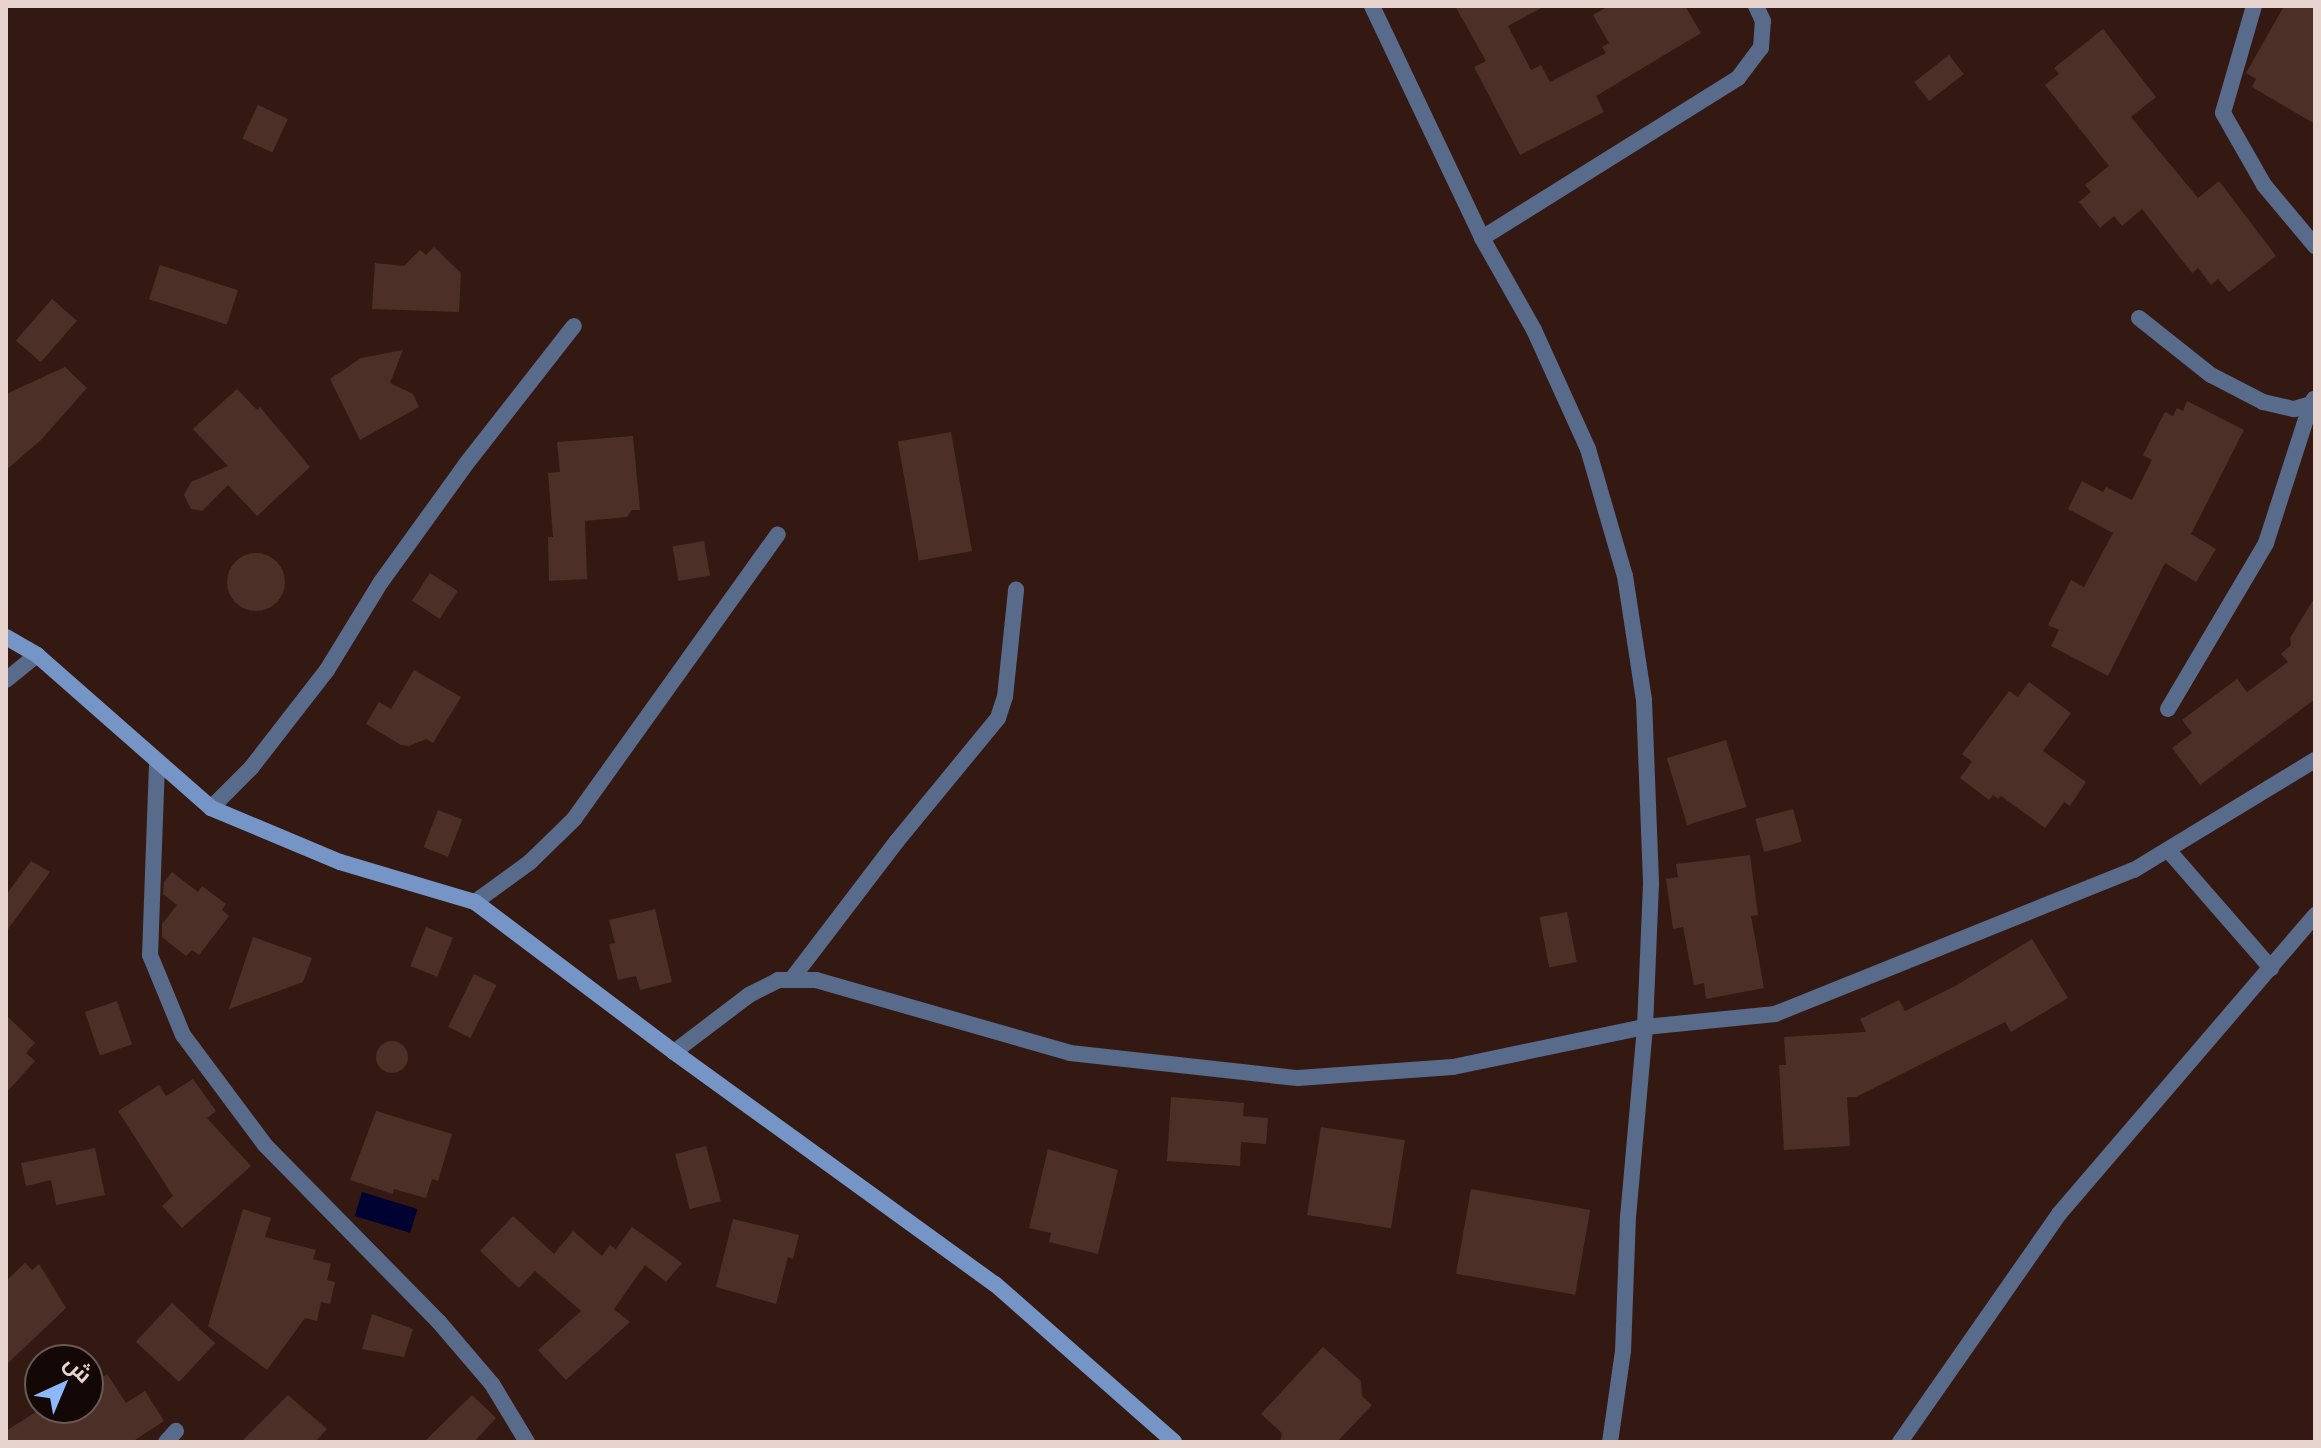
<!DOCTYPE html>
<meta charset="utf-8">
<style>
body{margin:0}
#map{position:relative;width:2321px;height:1448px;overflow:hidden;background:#341912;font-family:"Noto Serif",Cairo,serif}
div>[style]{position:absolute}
.water>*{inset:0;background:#000231;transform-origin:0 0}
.building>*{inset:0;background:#4c2f27;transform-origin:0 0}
.round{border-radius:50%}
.street>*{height:16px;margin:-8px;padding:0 8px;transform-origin:8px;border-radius:8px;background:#586b8a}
.secondary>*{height:16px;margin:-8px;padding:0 8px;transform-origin:8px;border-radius:8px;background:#7695c7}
span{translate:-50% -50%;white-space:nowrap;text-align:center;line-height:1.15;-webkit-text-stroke:8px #130805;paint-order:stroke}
.frame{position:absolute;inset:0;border:8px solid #e7d4cf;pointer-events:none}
.north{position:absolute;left:24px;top:1344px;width:80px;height:80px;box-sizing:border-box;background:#130805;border:2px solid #685a56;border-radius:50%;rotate:44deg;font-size:22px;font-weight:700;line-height:32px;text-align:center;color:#e7d4cf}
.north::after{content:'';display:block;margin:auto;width:28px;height:36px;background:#8eb8fd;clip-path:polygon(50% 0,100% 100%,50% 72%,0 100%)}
</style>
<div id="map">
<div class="water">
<i style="left:362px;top:1192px;width:58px;height:25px;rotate:17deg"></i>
</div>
<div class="building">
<i style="clip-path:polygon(1455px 6px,1545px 6px,1508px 26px,1531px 70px,1541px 65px,1550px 82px,1606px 53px,1602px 47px,1609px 43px,1593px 15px,1608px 6px,1685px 6px,1701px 33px,1596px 96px,1604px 112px,1520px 155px,1474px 67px,1486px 61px)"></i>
<i style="clip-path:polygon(2284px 6px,2315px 6px,2315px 124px,2252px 87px,2256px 79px,2246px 73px)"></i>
<i style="clip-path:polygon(2103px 29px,2156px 97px,2131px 117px,2198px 198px,2219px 181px,2276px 256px,2229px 292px,2218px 279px,2211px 285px,2198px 268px,2192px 273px,2142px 209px,2122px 226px,2114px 216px,2100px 228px,2079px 202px,2091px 192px,2085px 185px,2109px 166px,2045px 85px,2059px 74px,2054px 68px)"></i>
<i style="left:1949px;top:55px;width:24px;height:44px;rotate:52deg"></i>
<i style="left:258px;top:105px;width:33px;height:37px;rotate:25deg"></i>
<i style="clip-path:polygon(434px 247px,461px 273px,459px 312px,372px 309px,375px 263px,404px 266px,420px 250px,426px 255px)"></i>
<i style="left:160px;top:265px;width:82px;height:36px;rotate:18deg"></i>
<i style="left:52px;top:299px;width:33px;height:55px;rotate:41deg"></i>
<i style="clip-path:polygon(403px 350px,390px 383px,413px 394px,419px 407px,360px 440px,330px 379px,361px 358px)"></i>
<i style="clip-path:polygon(65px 367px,87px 388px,41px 440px,6px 470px,6px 394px)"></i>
<i style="clip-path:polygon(237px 389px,257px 410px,260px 407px,310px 467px,257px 516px,228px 485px,202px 511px,191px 509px,184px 495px,191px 482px,228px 466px,193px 429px)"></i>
<i style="clip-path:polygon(2187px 401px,2244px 430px,2191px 534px,2216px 549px,2196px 582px,2165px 563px,2108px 676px,2051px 646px,2059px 630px,2048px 625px,2071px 580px,2084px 587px,2113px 533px,2068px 509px,2082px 481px,2103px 492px,2106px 487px,2132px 500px,2152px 460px,2143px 455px,2165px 412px,2173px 416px,2177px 408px,2183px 411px)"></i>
<i style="left:951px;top:432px;width:121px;height:54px;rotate:80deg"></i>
<i style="clip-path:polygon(633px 436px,640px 510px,632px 510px,627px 517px,585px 521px,587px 579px,549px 581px,548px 537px,553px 537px,548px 473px,560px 472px,557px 442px)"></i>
<i style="left:704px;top:541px;width:35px;height:32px;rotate:80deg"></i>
<i class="round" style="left:227px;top:553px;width:58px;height:58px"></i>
<i style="left:430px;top:573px;width:33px;height:33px;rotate:33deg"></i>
<i style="clip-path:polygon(2315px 597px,2315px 699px,2200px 785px,2172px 748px,2192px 733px,2182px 720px,2237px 679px,2247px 692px,2288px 662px,2281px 654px,2291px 645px,2290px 638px)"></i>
<i style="clip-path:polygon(414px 670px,461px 697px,433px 743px,426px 739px,409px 746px,401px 745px,366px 724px,379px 702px,391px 709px)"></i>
<i style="clip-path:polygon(2029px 682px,2071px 713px,2043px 751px,2086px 782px,2070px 806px,2064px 802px,2045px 828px,2001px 796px,1998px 799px,1993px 795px,1989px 800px,1960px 778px,1972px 762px,1962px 754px,2009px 691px,2018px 697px)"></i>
<i style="left:1726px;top:740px;width:70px;height:62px;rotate:73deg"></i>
<i style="left:1793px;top:809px;width:34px;height:39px;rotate:75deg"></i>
<i style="left:438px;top:810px;width:26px;height:40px;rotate:21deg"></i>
<i style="clip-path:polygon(1750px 855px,1758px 915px,1751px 916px,1764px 988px,1706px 999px,1704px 983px,1694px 985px,1683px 927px,1673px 929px,1666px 879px,1678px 877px,1676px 864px)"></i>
<i style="clip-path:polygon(31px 861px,50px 872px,6px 932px,6px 895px)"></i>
<i style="clip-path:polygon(172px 872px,198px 892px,202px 886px,226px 904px,222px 910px,229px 916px,199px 955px,192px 950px,186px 956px,162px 937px,162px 924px,177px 905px,163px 894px,164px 882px)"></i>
<i style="clip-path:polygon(655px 909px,672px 982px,640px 990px,636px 976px,618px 980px,609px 944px,615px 943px,609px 920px)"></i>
<i style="left:1567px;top:912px;width:51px;height:28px;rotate:79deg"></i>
<i style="left:426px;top:927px;width:29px;height:42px;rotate:22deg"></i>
<i style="clip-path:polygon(253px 937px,312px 958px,303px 982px,229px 1009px)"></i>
<i style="clip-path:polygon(2032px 939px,2068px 998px,2011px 1032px,2005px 1022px,1856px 1097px,1847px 1097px,1850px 1146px,1784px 1150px,1779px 1065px,1786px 1065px,1784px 1037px,1866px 1032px,1860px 1019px,1899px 1000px,1905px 1011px,1957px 985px)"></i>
<i style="left:474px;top:974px;width:25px;height:59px;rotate:26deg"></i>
<i style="left:117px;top:1001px;width:46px;height:34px;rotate:71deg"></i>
<i style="clip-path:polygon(6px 1015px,35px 1043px,26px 1053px,35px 1061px,6px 1093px)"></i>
<i class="round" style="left:376px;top:1041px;width:32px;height:32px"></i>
<i style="clip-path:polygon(193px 1079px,216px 1111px,207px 1118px,251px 1166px,182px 1228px,162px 1206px,173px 1196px,118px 1111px,159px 1085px,166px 1096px)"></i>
<i style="clip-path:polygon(1171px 1097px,1244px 1103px,1243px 1116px,1268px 1118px,1266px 1144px,1241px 1142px,1240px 1166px,1167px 1161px)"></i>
<i style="clip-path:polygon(376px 1111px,452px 1134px,438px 1181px,432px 1179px,426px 1198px,394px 1189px,393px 1194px,350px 1180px)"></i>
<i style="left:1321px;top:1127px;width:85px;height:89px;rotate:9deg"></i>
<i style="left:706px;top:1146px;width:57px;height:32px;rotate:75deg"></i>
<i style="clip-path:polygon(95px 1148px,105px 1195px,56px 1205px,51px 1180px,26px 1186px,21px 1163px)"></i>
<i style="clip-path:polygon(1048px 1149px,1118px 1170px,1098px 1254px,1049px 1242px,1051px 1233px,1029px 1228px)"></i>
<i style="left:1471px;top:1189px;width:121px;height:86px;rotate:10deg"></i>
<i style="clip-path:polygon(243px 1209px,271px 1218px,265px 1237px,316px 1250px,313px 1259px,331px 1264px,327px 1280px,335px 1282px,330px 1304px,321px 1302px,317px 1321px,305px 1318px,267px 1370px,208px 1326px)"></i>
<i style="clip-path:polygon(513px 1216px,554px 1254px,573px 1231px,602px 1256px,610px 1245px,616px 1249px,632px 1227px,682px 1263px,666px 1282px,645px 1265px,614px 1309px,630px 1322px,566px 1380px,538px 1350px,581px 1311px,535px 1271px,519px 1288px,480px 1251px)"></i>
<i style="clip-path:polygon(733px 1219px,799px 1235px,793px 1259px,788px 1257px,776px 1304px,716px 1287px)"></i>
<i style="clip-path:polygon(25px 1263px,32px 1270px,39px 1264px,66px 1308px,6px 1365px,6px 1281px)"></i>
<i style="left:172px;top:1303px;width:59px;height:53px;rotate:43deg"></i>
<i style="clip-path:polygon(372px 1314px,413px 1329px,404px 1357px,362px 1349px)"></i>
<i style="clip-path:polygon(1323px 1347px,1361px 1381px,1362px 1396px,1372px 1405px,1337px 1442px,1280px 1442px,1282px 1433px,1261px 1414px)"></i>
<i style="clip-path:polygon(107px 1374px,126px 1403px,145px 1391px,164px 1421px,132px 1442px,6px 1442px,6px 1431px,42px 1408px,88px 1408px,88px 1386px)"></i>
<i style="clip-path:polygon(288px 1395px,327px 1429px,315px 1442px,241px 1442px)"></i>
<i style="clip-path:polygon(472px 1395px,496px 1418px,474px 1442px,424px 1442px)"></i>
</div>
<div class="street">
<i style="left:1372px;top:6px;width:257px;rotate:64.6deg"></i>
<i style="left:1482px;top:238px;width:106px;rotate:60.5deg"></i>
<i style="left:1534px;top:330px;width:131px;rotate:65.6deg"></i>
<i style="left:1588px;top:449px;width:132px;rotate:73.8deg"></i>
<i style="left:1625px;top:576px;width:125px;rotate:81.3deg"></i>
<i style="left:1644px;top:700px;width:184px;rotate:87.8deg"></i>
<i style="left:1651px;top:884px;width:143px;rotate:92.4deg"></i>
<i style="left:1645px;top:1027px;width:190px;rotate:95.1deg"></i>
<i style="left:1628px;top:1216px;width:135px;rotate:92.1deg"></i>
<i style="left:1623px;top:1351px;width:92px;rotate:98.1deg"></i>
<i style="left:2254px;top:6px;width:111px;rotate:106.2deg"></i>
<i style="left:2223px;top:113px;width:83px;rotate:60.3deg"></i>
<i style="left:2264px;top:185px;width:80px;rotate:50.1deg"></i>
<i style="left:1482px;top:238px;width:302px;rotate:-32deg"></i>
<i style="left:1738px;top:78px;width:38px;rotate:-53deg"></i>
<i style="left:1761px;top:48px;width:27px;rotate:-86deg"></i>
<i style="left:1763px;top:21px;width:17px;rotate:-115deg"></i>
<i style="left:2139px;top:318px;width:92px;rotate:38.4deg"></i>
<i style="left:2211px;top:375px;width:59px;rotate:27.4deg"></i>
<i style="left:2263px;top:402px;width:32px;rotate:13deg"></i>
<i style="left:2294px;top:409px;width:18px;rotate:-16deg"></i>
<i style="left:2311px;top:404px;width:6px;rotate:-59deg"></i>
<i style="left:6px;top:680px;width:40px;rotate:-39deg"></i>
<i style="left:2168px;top:709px;width:193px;rotate:-59.4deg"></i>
<i style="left:2266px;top:543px;width:146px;rotate:-72.1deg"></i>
<i style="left:157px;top:764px;width:191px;rotate:92.1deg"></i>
<i style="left:150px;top:955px;width:87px;rotate:67.6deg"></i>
<i style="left:183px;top:1035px;width:137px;rotate:53.3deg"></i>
<i style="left:265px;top:1145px;width:248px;rotate:45.5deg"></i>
<i style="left:439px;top:1322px;width:82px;rotate:49.5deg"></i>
<i style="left:492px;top:1384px;width:68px;rotate:58.9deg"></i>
<i style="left:211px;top:808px;width:57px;rotate:-45deg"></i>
<i style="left:251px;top:768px;width:124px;rotate:-52.2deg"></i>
<i style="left:327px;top:670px;width:103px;rotate:-58.5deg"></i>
<i style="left:381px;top:582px;width:145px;rotate:-54.2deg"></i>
<i style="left:466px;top:464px;width:175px;rotate:-52deg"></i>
<i style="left:2168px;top:850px;width:157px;rotate:48.9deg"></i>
<i style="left:475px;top:902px;width:68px;rotate:-36deg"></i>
<i style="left:530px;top:862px;width:62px;rotate:-44.3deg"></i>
<i style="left:574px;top:819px;width:350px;rotate:-54.4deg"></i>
<i style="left:791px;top:980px;width:175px;rotate:-52.7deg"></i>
<i style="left:897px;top:841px;width:159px;rotate:-50.6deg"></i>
<i style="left:998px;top:718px;width:22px;rotate:-72deg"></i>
<i style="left:1005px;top:697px;width:108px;rotate:-84.1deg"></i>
<i style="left:674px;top:1052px;width:94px;rotate:-37.2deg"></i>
<i style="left:749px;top:995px;width:33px;rotate:-27deg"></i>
<i style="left:778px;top:980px;width:38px"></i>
<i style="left:816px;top:980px;width:264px;rotate:16deg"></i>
<i style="left:1070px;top:1053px;width:229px;rotate:6.3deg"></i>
<i style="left:1298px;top:1078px;width:155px;rotate:-4.1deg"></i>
<i style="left:1453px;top:1067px;width:196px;rotate:-11.8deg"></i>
<i style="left:1645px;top:1027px;width:131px;rotate:-5.7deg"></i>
<i style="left:1775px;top:1014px;width:387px;rotate:-21.9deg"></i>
<i style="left:2134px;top:870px;width:212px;rotate:-31.3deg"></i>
<i style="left:166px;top:1442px;width:15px;rotate:-48deg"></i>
<i style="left:1900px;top:1442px;width:278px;rotate:-55.1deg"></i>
<i style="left:2059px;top:1214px;width:394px;rotate:-49.4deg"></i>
</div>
<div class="secondary">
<i style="left:6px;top:637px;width:36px;rotate:30deg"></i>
<i style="left:37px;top:655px;width:232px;rotate:41.3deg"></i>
<i style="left:211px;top:808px;width:140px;rotate:22.7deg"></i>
<i style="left:340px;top:862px;width:141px;rotate:16.5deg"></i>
<i style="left:475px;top:902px;width:249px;rotate:37deg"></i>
<i style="left:674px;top:1052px;width:396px;rotate:35.9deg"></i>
<i style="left:995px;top:1284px;width:239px;rotate:41.4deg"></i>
</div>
<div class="frame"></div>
<div class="north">ش</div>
</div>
